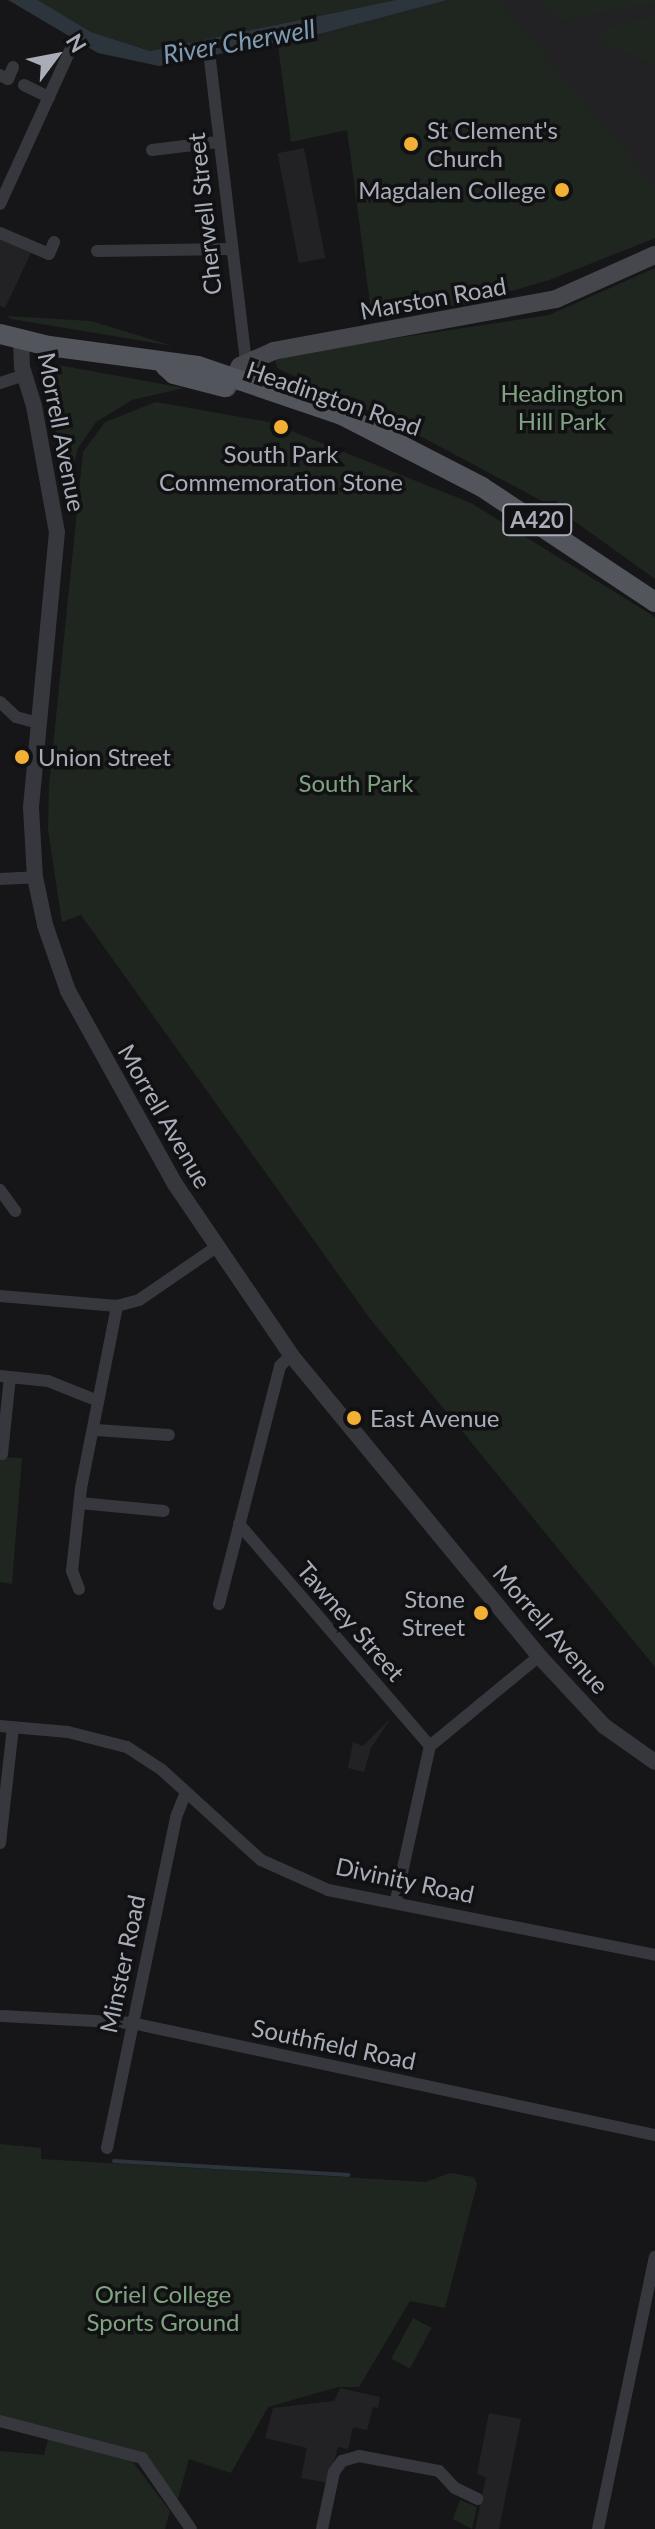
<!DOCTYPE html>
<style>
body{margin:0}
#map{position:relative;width:655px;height:2529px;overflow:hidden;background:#161618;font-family:Lato,sans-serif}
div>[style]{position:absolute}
.built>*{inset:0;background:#222225;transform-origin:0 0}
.green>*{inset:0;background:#1e261f;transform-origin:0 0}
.water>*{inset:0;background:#2c353c}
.stream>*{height:4px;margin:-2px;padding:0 2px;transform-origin:2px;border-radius:2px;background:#2c353c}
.minor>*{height:12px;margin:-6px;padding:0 6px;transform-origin:6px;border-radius:6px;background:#37383d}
.tertiary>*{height:16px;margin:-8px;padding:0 8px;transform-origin:8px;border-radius:8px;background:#37383d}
.secondary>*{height:18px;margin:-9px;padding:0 9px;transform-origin:9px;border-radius:9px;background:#45474d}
.primary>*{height:20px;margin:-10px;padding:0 10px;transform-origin:10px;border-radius:10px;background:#53555c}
.dots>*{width:22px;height:22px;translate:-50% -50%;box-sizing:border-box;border:4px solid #111113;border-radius:50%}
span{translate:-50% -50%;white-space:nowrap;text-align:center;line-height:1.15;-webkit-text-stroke:7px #111113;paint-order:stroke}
.shield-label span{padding:2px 6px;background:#111113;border:2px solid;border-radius:6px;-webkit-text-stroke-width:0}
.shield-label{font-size:22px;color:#a8adb8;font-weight:700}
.poi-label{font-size:24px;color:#a8adb8}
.left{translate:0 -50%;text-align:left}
.right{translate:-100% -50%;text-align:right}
.street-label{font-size:24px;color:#a8adb8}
.park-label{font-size:24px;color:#7fa381}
.water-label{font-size:26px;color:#7f9bb3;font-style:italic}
.north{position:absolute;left:16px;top:16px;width:80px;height:80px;-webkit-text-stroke:6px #111113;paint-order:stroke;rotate:58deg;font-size:22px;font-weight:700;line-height:32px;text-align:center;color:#a8adb8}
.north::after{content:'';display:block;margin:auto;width:28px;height:36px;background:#a8adb8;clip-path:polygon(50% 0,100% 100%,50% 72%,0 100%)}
</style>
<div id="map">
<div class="built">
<i style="clip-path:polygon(366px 0,655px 0,655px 238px,549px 280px,454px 85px,291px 142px,277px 39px,369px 20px,371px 6px)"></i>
<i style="left:304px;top:148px;width:112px;height:27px;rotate:79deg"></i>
<i style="clip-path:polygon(0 237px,31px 253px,5px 308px,0 306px)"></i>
<i style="clip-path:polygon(391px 1718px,371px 1748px,364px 1772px,348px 1768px,353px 1742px,363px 1746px)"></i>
<i style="clip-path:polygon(340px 2388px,380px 2397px,378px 2408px,373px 2407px,367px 2430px,353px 2427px,348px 2449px,338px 2447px,329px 2483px,301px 2478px,307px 2448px,265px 2438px,273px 2408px,334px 2401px)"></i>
<i style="clip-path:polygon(489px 2413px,521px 2419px,499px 2529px,475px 2529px,486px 2477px,477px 2474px)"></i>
</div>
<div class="green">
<i style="clip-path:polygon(38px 0,396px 0,150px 51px,91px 32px)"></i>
<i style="clip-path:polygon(453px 0,499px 0,655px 187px,655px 238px,549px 280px,463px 305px,371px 311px,347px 130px,291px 142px,278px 42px,311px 39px)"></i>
<i style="clip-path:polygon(537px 0,655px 0,655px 3px,559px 21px)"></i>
<i style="clip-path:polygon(655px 16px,655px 66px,598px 40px,606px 27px)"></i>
<i style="clip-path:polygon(655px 268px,655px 579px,563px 513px,557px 501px,542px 501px,407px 429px,277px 368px,275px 359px,304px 352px,549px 315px)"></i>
<i style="clip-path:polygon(7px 316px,91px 321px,173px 346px,11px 319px)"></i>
<i style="clip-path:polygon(46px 363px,58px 365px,184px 388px,132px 400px,96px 422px,78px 448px,69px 485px,41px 368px)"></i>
<i style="clip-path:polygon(156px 402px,269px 422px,471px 503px,655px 617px,655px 1667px,371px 1320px,81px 915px,62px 922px,48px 830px,49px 785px,83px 452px,105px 422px)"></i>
<i style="clip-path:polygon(0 1457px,22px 1458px,12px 1584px,0 1582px)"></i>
<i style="clip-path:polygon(0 2144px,41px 2148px,41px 2159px,426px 2182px,450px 2173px,474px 2177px,477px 2184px,445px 2308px,410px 2301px,359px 2387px,338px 2387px,268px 2407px,231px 2473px,189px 2459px,177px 2502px,152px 2462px,0 2417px)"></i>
<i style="left:413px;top:2318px;width:21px;height:46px;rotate:28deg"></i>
<i style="clip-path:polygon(49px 2435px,129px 2457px,170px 2511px,165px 2529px,0 2529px,0 2451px,44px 2455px)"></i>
<i style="clip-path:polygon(460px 2500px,477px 2507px,472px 2529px,453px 2519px)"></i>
</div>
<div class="water">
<i style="clip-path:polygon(8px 0,38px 0,91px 32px,150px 51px,396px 0,447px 0,319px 34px,159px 66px,98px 53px)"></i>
</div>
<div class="stream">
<i style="left:114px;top:2161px;width:235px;rotate:3.4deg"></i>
</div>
<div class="minor">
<i style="left:210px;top:60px;width:303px;rotate:83.2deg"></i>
<i style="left:0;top:75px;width:9px;rotate:27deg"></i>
<i style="left:8px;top:79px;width:13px;rotate:-67deg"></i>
<i style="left:24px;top:85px;width:28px;rotate:26deg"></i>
<i style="left:152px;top:150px;width:66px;rotate:-6.9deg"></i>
<i style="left:0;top:204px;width:174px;rotate:-65.5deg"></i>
<i style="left:0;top:233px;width:53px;rotate:23.2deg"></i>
<i style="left:49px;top:254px;width:13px;rotate:-67deg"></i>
<i style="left:97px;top:251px;width:134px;rotate:-0.9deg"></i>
<i style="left:0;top:383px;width:25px;rotate:-18deg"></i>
<i style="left:0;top:702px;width:22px;rotate:43deg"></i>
<i style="left:16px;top:717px;width:24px;rotate:15deg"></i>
<i style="left:0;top:879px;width:35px;rotate:-3deg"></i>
<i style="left:0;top:1190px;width:26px;rotate:54deg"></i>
<i style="left:0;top:1296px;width:117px;rotate:4.9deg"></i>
<i style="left:117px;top:1306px;width:23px;rotate:-15deg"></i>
<i style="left:139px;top:1300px;width:92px;rotate:-34.4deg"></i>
<i style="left:0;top:1376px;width:48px;rotate:5.9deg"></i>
<i style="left:48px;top:1381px;width:54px;rotate:21.8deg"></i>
<i style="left:96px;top:1430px;width:73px;rotate:3.9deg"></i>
<i style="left:2px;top:1454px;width:77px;rotate:-84.1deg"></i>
<i style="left:80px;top:1503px;width:84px;rotate:5.4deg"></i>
<i style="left:239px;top:1524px;width:293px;rotate:49.3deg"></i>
<i style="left:79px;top:1589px;width:19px;rotate:-111deg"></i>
<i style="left:72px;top:1571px;width:83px;rotate:-83.8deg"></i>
<i style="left:81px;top:1488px;width:186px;rotate:-78.8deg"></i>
<i style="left:219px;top:1604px;width:246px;rotate:-75.6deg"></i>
<i style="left:280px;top:1366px;width:16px;rotate:-45deg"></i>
<i style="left:0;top:1726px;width:68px;rotate:5deg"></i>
<i style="left:68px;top:1732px;width:61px;rotate:14.3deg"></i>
<i style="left:127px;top:1747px;width:42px;rotate:33.3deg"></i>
<i style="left:162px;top:1770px;width:134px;rotate:42.3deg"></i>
<i style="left:261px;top:1860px;width:73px;rotate:24.1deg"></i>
<i style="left:328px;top:1890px;width:333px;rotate:11.2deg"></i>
<i style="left:0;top:1843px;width:116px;rotate:-83.6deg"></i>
<i style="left:396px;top:1900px;width:158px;rotate:-77.6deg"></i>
<i style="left:430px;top:1746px;width:141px;rotate:-39.5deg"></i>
<i style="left:2px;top:2016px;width:130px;rotate:3.1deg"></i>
<i style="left:132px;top:2023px;width:535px;rotate:12.09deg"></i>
<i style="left:107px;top:2148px;width:338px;rotate:-78.2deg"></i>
<i style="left:176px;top:1817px;width:27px;rotate:-68deg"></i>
<i style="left:0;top:2421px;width:147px;rotate:14.6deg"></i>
<i style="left:142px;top:2458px;width:86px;rotate:55.4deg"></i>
<i style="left:322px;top:2529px;width:58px;rotate:-78.1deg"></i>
<i style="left:334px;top:2472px;width:14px;rotate:-54deg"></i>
<i style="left:342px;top:2461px;width:18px;rotate:-16deg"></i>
<i style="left:359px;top:2456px;width:81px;rotate:10.6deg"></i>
<i style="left:439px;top:2471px;width:23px;rotate:47deg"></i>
<i style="left:455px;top:2488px;width:25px;rotate:26deg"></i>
<i style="left:598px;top:2529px;width:278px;rotate:-78.2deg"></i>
</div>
<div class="tertiary">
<i style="left:21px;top:340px;width:27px;rotate:88deg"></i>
<i style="left:22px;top:367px;width:41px;rotate:72.9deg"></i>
<i style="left:34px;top:406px;width:128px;rotate:79.7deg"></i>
<i style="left:57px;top:532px;width:277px;rotate:95.4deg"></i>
<i style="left:31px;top:808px;width:69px;rotate:86.7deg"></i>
<i style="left:35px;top:877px;width:49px;rotate:78.2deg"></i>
<i style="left:45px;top:925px;width:70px;rotate:70.8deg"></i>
<i style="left:68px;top:991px;width:221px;rotate:61deg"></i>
<i style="left:175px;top:1184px;width:207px;rotate:55.8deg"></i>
<i style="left:291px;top:1355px;width:390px;rotate:50.5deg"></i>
<i style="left:539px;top:1656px;width:96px;rotate:47.1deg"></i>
<i style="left:604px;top:1726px;width:62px;rotate:35.2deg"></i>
</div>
<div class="secondary">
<i style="left:227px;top:388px;width:26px;rotate:-59deg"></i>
<i style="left:240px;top:366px;width:36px;rotate:-24deg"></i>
<i style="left:273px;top:351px;width:288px;rotate:-10.4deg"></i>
<i style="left:556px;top:299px;width:108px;rotate:-24deg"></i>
</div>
<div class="primary">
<i style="left:0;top:334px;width:50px;rotate:13.8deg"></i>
<i style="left:49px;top:346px;width:150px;rotate:7.6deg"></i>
<i style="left:198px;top:366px;width:152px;rotate:18.8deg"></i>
<i style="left:342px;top:415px;width:157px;rotate:27.2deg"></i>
<i style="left:482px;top:487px;width:208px;rotate:33.6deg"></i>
<i style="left:165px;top:366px;width:12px;rotate:42deg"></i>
<i style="left:174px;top:374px;width:52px;rotate:14.6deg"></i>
</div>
<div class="dots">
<i style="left:411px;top:144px;background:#f2b134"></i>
<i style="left:562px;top:190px;background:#f2b134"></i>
<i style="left:281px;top:427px;background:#f2b134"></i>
<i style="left:22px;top:757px;background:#f2b134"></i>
<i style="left:354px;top:1418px;background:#f2b134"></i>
<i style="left:481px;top:1613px;background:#f2b134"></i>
</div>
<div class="shield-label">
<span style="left:537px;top:520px">A420</span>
</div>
<div class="poi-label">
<span class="left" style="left:427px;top:144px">St Clement's<br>Church</span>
<span class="right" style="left:546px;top:190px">Magdalen College</span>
<span style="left:281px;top:468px">South Park<br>Commemoration Stone</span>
<span class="left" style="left:38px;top:757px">Union Street</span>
<span class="left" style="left:370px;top:1418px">East Avenue</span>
<span class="right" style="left:465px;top:1613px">Stone<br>Street</span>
</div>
<div class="street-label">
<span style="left:204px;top:214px;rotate:-96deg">Cherwell Street</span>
<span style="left:433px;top:298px;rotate:-10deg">Marston Road</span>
<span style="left:334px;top:398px;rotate:19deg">Headington Road</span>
<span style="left:62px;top:432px;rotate:79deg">Morrell Avenue</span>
<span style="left:165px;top:1116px;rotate:60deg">Morrell Avenue</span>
<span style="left:351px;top:1621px;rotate:49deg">Tawney Street</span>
<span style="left:551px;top:1629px;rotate:49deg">Morrell Avenue</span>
<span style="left:405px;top:1880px;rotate:12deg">Divinity Road</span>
<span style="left:122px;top:1964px;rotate:-78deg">Minster Road</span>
<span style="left:334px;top:2044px;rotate:12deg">Southfield Road</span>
</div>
<div class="park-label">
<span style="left:562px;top:407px">Headington<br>Hill Park</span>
<span style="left:356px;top:783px">South Park</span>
<span style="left:163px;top:2308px">Oriel College<br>Sports Ground</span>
</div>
<div class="water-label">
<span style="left:239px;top:42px;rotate:-10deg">River Cherwell</span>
</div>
<div class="north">N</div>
</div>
